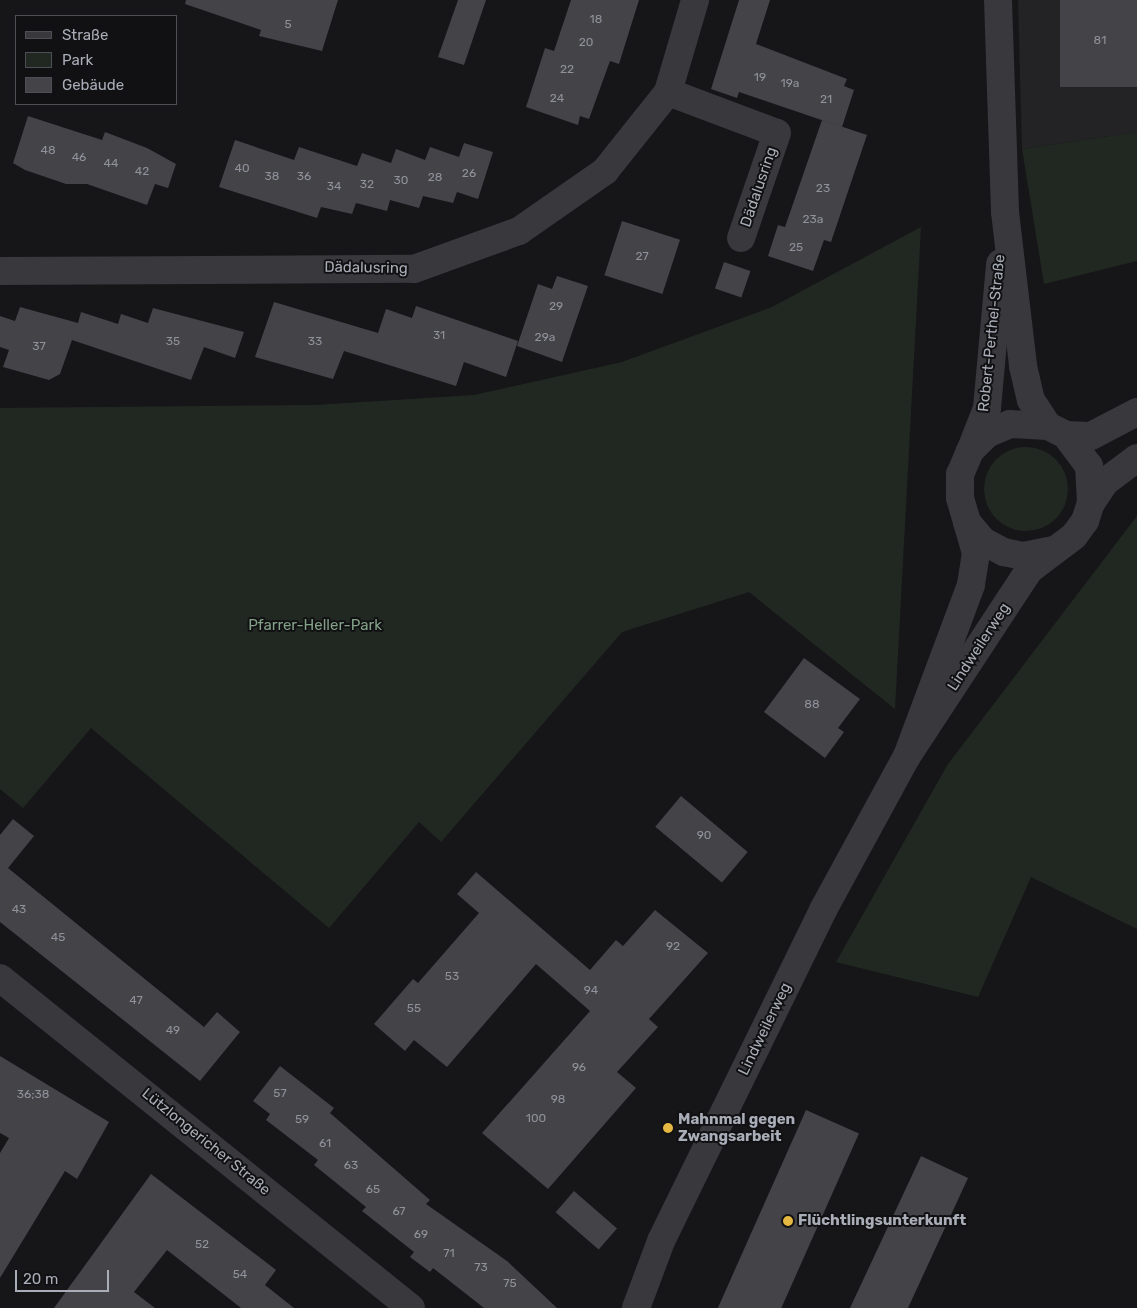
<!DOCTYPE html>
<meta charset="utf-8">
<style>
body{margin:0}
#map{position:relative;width:1137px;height:1308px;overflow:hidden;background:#161618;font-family:Rubik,sans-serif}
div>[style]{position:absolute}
.built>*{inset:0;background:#232225}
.green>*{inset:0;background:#212822}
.round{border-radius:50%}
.building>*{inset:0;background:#434348;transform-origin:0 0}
.minor>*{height:28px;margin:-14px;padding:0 14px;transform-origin:14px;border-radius:14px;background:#38383d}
.dots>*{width:14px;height:14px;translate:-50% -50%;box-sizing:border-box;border:2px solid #111113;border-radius:50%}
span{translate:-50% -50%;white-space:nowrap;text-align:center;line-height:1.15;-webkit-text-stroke:4px #111113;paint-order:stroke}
.number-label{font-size:12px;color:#90929b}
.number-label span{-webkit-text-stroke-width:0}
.street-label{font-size:15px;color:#a9adb7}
.park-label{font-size:15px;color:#82a186}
.poi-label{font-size:15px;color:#a9adb7;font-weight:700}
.left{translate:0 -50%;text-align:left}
.legend{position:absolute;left:15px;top:15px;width:162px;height:90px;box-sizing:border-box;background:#111113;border:1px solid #4e4f55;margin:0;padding:6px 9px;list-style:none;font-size:15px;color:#a9adb7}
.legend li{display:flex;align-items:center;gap:10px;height:25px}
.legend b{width:25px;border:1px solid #4e4f55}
.scale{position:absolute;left:15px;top:1270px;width:94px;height:22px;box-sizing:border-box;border:2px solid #a9adb7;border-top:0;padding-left:6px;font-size:15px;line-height:18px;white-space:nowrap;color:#a9adb7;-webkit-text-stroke:4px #111113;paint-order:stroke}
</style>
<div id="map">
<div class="built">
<i style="clip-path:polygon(1018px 0,1137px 0,1137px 132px,1022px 149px)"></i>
</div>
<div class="green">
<i style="clip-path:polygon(1137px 132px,1137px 261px,1044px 284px,1022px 149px)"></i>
<i style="clip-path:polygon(921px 227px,895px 709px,749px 592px,622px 632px,441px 842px,419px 822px,329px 928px,91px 728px,23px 808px,0 789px,0 408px,315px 405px,474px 395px,622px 362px,772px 307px)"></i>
<i class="round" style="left:984px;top:447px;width:84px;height:84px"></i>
<i style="clip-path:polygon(1137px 516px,1137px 929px,1031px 877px,978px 997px,836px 962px,948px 764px)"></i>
</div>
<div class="building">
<i style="clip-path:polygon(186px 0,338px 0,322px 51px,259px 36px,261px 30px,185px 4px)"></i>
<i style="clip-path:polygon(458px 0,486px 0,464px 65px,438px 57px)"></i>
<i style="clip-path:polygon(571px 0,639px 0,619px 64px,610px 61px,589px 119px,580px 116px,578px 125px,526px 107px,545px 48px,554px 51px)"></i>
<i style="clip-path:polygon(739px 0,770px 0,756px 44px,847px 79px,844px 86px,854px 90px,842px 127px,739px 92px,737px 98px,711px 89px)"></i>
<i style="left:1060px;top:0;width:77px;height:87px"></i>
<i style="clip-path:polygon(28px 116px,102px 140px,105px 132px,147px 148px,176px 164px,168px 188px,155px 184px,147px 205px,87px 184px,66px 184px,25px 170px,13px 163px)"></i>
<i style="clip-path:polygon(822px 120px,867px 135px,831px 242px,824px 240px,813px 271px,768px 256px,778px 225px,785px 227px)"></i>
<i style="clip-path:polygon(235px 140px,294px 160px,299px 147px,357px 166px,362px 153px,391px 163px,396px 149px,425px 160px,430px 147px,459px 157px,464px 143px,493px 152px,478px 199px,457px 192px,453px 203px,423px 196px,419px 208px,390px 200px,387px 211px,356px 203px,352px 214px,321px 207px,317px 218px,219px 187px)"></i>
<i style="left:622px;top:221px;width:61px;height:57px;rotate:18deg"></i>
<i style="left:724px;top:262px;width:28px;height:28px;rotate:19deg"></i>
<i style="clip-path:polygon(557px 276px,588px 286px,562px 362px,517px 346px,538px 284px,552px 289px)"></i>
<i style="clip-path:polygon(274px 302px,378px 333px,386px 309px,412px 318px,416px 306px,518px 341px,506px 377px,464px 362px,456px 386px,344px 351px,333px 379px,255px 357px)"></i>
<i style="clip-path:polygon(20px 307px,78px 323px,81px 312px,118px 324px,121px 314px,148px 323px,153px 308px,244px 332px,235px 358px,204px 347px,191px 380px,72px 340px,60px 374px,49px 380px,3px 367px,9px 350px,0 347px,0 316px,15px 321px)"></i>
<i style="clip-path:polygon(804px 658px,860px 699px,838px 728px,844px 732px,825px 758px,764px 712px)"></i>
<i style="left:681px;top:796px;width:87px;height:40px;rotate:40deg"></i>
<i style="clip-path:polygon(13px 819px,34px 836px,8px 868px,204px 1027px,217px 1012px,240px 1032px,200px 1081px,0 922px,0 835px)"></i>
<i style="clip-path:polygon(476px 872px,590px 970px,616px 940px,623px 946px,655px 910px,708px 953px,649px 1019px,658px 1027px,617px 1072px,636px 1088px,548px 1189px,482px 1133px,590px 1011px,536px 964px,447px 1067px,414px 1040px,405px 1051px,374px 1024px,413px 979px,418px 983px,479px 913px,457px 894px)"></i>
<i style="clip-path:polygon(0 1056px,109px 1122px,77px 1179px,65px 1171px,0 1278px,0 1153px,9px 1138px,0 1133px)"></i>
<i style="clip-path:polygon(280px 1066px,334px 1108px,330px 1113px,430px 1200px,426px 1204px,507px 1261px,557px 1308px,484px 1308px,433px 1268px,430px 1272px,410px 1257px,414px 1252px,362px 1211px,366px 1207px,314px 1165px,318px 1160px,266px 1120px,270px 1114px,253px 1101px)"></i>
<i style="left:806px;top:1110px;width:58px;height:217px;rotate:24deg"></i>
<i style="clip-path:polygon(921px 1156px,968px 1178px,908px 1308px,850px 1308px)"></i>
<i style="clip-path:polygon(151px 1174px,276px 1270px,265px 1285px,294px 1308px,241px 1308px,167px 1250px,134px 1292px,155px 1308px,54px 1308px)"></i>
<i style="left:574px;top:1191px;width:57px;height:28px;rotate:41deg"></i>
</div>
<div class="minor">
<i style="left:998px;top:0;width:212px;rotate:88.1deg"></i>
<i style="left:1005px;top:212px;width:155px;rotate:83.3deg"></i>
<i style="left:1023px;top:366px;width:35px;rotate:77deg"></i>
<i style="left:1031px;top:400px;width:31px;rotate:57deg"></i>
<i style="left:668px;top:92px;width:116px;rotate:20.6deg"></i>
<i style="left:777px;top:133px;width:111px;rotate:108.9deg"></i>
<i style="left:0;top:271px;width:414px;rotate:-0.3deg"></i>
<i style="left:414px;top:269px;width:112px;rotate:-19.9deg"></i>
<i style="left:519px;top:231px;width:105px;rotate:-34.9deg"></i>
<i style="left:605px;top:171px;width:101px;rotate:-51.4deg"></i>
<i style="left:668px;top:92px;width:96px;rotate:-73.6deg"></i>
<i style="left:1066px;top:435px;width:25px;rotate:2deg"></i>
<i style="left:1091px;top:436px;width:52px;rotate:-27.6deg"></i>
<i style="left:971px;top:449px;width:44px;rotate:-68.7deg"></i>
<i style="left:987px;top:408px;width:145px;rotate:-84.8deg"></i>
<i style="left:1091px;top:503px;width:25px;rotate:-56deg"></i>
<i style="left:1105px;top:482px;width:40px;rotate:-37deg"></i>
<i style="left:967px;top:522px;width:25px;rotate:50deg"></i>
<i style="left:983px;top:541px;width:24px;rotate:28deg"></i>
<i style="left:1004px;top:552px;width:19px;rotate:12deg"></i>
<i style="left:1023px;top:556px;width:31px;rotate:-11deg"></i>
<i style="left:0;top:978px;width:527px;rotate:38.76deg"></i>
<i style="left:636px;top:1308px;width:72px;rotate:-69.5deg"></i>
<i style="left:661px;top:1241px;width:369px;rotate:-63.9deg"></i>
<i style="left:823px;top:910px;width:175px;rotate:-61.4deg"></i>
<i style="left:907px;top:756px;width:222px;rotate:-56.7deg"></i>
<i style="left:1029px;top:570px;width:56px;rotate:-37.1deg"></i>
<i style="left:1074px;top:536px;width:19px;rotate:-54deg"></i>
<i style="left:1085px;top:521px;width:19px;rotate:-72deg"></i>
<i style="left:1091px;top:503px;width:37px;rotate:-93deg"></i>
<i style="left:1089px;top:466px;width:39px;rotate:-127deg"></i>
<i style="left:1066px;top:435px;width:20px;rotate:-153deg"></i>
<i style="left:1048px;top:426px;width:38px;rotate:-177deg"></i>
<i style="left:1010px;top:424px;width:25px;rotate:157deg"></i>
<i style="left:987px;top:434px;width:24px;rotate:135deg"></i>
<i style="left:970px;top:451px;width:25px;rotate:113deg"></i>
<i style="left:960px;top:474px;width:24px;rotate:90deg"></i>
<i style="left:960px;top:498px;width:57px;rotate:73.8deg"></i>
<i style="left:976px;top:553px;width:32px;rotate:99deg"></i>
<i style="left:971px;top:585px;width:183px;rotate:110.5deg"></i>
</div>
<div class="dots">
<i style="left:668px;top:1128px;background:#e5b842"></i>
<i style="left:788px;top:1221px;background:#e5b842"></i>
</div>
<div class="number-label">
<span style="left:596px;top:20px">18</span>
<span style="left:288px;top:25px">5</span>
<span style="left:1100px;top:41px">81</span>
<span style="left:586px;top:43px">20</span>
<span style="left:567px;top:70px">22</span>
<span style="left:760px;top:78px">19</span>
<span style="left:790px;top:84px">19a</span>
<span style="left:557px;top:99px">24</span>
<span style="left:826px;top:100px">21</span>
<span style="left:48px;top:151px">48</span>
<span style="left:79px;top:158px">46</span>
<span style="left:111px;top:164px">44</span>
<span style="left:242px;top:169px">40</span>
<span style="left:142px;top:172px">42</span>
<span style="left:469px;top:174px">26</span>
<span style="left:272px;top:177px">38</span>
<span style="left:304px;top:177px">36</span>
<span style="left:435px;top:178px">28</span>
<span style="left:401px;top:181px">30</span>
<span style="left:367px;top:185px">32</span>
<span style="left:334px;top:187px">34</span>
<span style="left:823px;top:189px">23</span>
<span style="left:813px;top:220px">23a</span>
<span style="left:796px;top:248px">25</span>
<span style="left:642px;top:257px">27</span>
<span style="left:556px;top:307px">29</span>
<span style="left:439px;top:336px">31</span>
<span style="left:545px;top:338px">29a</span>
<span style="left:173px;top:342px">35</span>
<span style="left:315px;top:342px">33</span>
<span style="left:39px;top:347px">37</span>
<span style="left:812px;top:705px">88</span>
<span style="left:704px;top:836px">90</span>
<span style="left:19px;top:910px">43</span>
<span style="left:58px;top:938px">45</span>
<span style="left:673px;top:947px">92</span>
<span style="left:452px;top:977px">53</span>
<span style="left:591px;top:991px">94</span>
<span style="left:136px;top:1001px">47</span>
<span style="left:414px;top:1009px">55</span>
<span style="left:173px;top:1031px">49</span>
<span style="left:579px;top:1068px">96</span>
<span style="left:280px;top:1094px">57</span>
<span style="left:33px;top:1095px">36;38</span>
<span style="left:558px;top:1100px">98</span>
<span style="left:536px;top:1119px">100</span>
<span style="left:302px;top:1120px">59</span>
<span style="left:325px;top:1144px">61</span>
<span style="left:351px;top:1166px">63</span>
<span style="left:373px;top:1190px">65</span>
<span style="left:399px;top:1212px">67</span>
<span style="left:421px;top:1235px">69</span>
<span style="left:202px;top:1245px">52</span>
<span style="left:449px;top:1254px">71</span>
<span style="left:481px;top:1268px">73</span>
<span style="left:240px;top:1275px">54</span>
<span style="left:510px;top:1284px">75</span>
</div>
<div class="street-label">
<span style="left:759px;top:187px;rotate:-71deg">Dädalusring</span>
<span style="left:366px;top:268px;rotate:1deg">Dädalusring</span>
<span style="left:992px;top:333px;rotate:-84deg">Robert-Perthel-Straße</span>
<span style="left:979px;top:647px;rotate:-57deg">Lindweilerweg</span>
<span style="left:765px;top:1029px;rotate:-64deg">Lindweilerweg</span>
<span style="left:206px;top:1142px;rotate:39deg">Lützlongericher Straße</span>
</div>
<div class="park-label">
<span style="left:315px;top:626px">Pfarrer-Heller-Park</span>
</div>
<div class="poi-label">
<span class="left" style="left:678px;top:1128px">Mahnmal gegen<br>Zwangsarbeit</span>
<span class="left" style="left:798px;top:1221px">Flüchtlingsunterkunft</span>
</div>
<ul class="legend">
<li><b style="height:6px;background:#38383d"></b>Straße</li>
<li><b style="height:14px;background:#212822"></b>Park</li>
<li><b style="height:14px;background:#434348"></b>Gebäude</li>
</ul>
<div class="scale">20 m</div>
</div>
